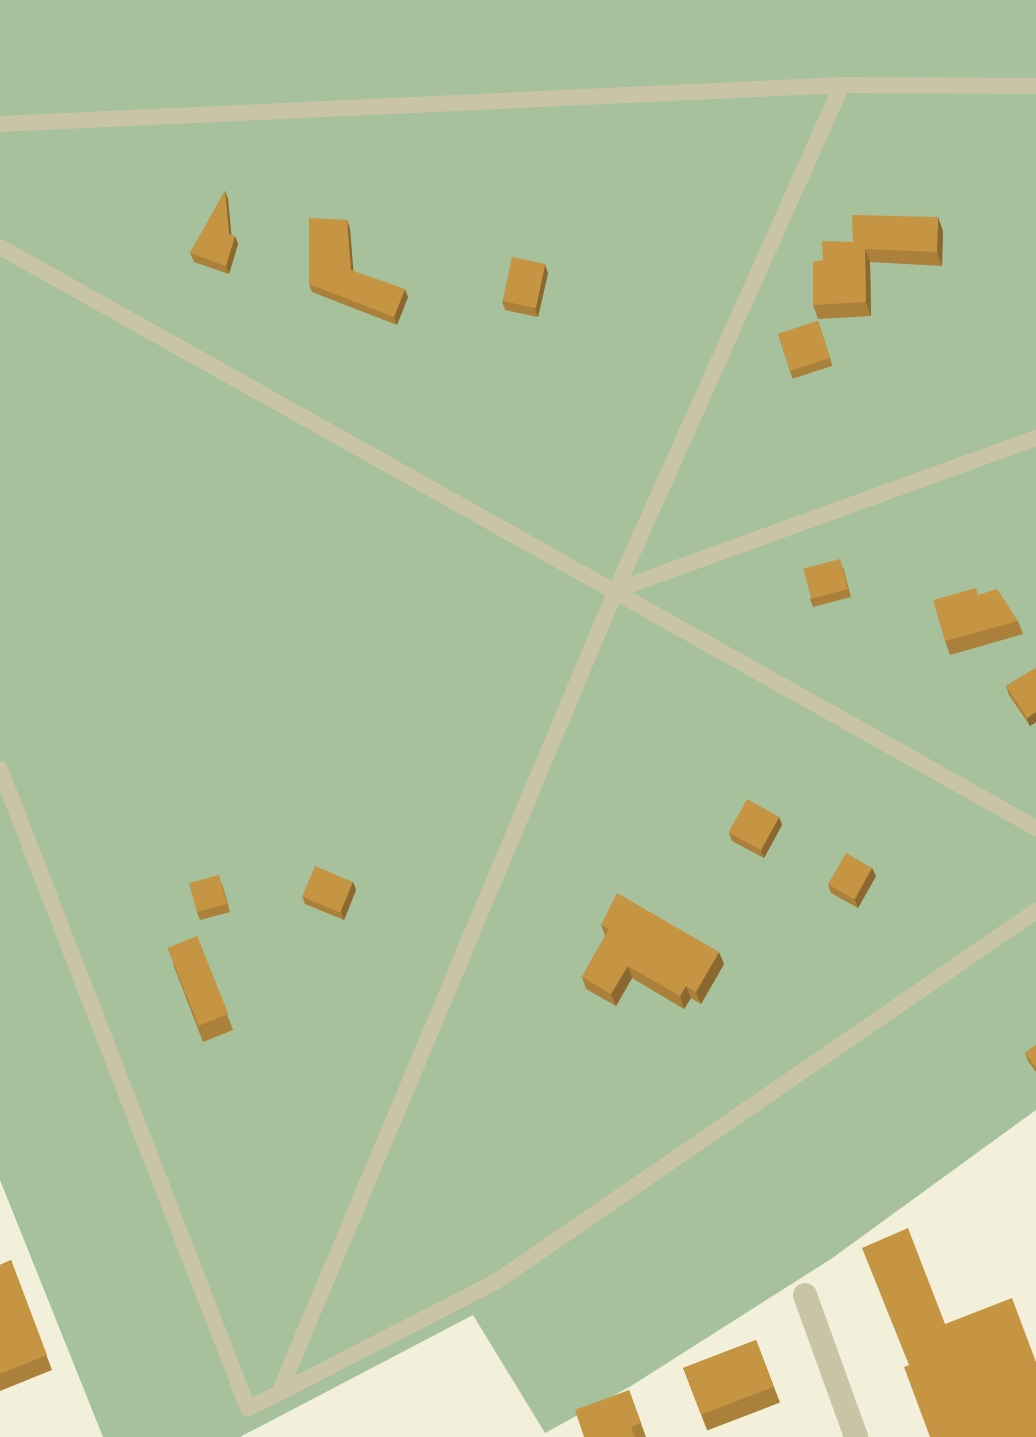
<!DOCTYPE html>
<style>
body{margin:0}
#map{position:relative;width:1036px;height:1437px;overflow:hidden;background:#f2f0db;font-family:"Golos Text",sans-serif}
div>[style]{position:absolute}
.green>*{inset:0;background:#a6c19b}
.lane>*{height:16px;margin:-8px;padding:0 8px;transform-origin:8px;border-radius:8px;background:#cac4a7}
.street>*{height:24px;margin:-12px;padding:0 12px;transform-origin:12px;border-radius:12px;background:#cac4a7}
.wall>*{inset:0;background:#aa803a;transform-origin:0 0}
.shaded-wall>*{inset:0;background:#8b6830}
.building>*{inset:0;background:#c69544;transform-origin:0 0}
span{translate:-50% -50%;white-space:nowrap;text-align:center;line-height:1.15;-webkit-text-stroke:7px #f9f8e7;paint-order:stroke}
</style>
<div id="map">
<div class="green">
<i style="clip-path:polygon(0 0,1036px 0,1036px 1110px,831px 1259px,631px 1386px,545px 1433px,473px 1315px,240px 1437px,103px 1437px,0 1180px)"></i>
</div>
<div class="lane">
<i style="left:842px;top:85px;width:553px;rotate:114.11deg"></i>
<i style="left:616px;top:590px;width:447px;rotate:-19.9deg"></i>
<i style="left:0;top:124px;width:843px;rotate:-2.65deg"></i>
<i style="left:842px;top:85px;width:194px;rotate:0.3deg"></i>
<i style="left:0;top:247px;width:1188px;rotate:29.28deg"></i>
<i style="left:616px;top:590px;width:871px;rotate:112.77deg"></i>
<i style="left:279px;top:1393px;width:245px;rotate:-27.2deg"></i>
<i style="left:497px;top:1281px;width:654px;rotate:-34.47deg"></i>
<i style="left:0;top:769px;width:685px;rotate:68.79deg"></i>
<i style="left:248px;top:1408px;width:34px;rotate:-26deg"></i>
</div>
<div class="street">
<i style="left:805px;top:1295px;width:151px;rotate:70.2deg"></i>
</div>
<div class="wall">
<i style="clip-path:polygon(225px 191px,228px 199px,231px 235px,235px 236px,238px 244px,229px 274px,194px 262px,190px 253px)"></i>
<i style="clip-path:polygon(347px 220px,350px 229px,353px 271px,408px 297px,397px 325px,312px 292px,309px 284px)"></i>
<i style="clip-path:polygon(943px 231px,942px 266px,870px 262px,871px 316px,818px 319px,813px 305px,823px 260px,853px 242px)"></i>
<i style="clip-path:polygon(548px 273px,538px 317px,505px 310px,502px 301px)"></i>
<i style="left:818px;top:321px;width:47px;height:42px;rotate:72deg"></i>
<i style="clip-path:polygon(843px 567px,851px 597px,813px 607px,810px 599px)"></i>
<i style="clip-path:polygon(978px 595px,1018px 621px,1023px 634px,950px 655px,945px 641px)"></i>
<i style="clip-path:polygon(1036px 668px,1036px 722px,1030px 726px,1009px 695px,1006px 686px)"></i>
<i style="clip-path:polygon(779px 817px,782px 825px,764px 858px,732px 841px,729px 833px)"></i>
<i style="clip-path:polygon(872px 868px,876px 876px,858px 908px,831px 893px,828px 884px)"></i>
<i style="clip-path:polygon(353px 882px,356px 890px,344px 920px,305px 904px,302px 896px)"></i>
<i style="clip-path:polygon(222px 883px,230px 912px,200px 920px,197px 912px)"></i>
<i style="clip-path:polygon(601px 925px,724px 964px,701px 1004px,691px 998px,684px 1009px,632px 978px,616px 1006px,586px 989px,582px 977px,605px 936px)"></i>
<i style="clip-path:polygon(197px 936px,233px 1030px,203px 1042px,173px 964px)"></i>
<i style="clip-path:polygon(1036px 1045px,1036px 1072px,1028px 1061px,1025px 1053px)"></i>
<i style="clip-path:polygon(11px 1260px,52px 1370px,0 1391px,0 1265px)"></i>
<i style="left:756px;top:1340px;width:67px;height:78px;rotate:69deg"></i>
<i style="clip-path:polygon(629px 1390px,646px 1437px,584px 1437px)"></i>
</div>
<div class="shaded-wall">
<i style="clip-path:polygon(225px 191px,228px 199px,232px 242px,229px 234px)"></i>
<i style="clip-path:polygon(938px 217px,943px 231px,942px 266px,937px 252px)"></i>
<i style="clip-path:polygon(347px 220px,350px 229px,354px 278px,351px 270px)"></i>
<i style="clip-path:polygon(235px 236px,238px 244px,229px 274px,226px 266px)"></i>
<i style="clip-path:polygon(865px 249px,870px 262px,871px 316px,866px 302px)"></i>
<i style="clip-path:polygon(545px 264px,548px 273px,538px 317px,535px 309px)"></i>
<i style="clip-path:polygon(405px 289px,408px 297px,397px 325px,394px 317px)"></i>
<i style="clip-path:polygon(1036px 712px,1036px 722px,1030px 726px,1027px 718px)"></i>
<i style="clip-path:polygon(779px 817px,782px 825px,764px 858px,761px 850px)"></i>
<i style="clip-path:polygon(872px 868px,876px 876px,858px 908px,855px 900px)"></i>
<i style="clip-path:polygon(353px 882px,356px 890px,344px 920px,341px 912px)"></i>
<i style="clip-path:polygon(719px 952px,724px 964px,701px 1004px,696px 992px)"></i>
<i style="clip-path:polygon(628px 966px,632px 978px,616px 1006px,611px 994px)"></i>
<i style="clip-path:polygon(686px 986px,691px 998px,684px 1009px,680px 996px)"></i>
</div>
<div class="building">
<i style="clip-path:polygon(225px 191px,229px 234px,235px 236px,226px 266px,190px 253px)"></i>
<i style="clip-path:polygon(852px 215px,938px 217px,937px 252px,865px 249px,866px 302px,813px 305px,813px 262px,823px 260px,822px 241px,853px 242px)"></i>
<i style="clip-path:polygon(309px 218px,347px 220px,351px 270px,405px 289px,394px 317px,309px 284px)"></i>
<i style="left:512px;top:257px;width:34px;height:45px;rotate:12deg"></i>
<i style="left:818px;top:321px;width:39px;height:42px;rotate:72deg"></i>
<i style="left:840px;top:559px;width:31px;height:38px;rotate:75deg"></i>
<i style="clip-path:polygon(976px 588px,978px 595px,997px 589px,1018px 621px,945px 641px,933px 600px)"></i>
<i style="clip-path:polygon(1036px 668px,1036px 712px,1027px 718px,1006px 686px)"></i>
<i style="left:747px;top:799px;width:37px;height:38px;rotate:29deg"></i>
<i style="left:846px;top:853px;width:30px;height:36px;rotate:30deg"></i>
<i style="left:315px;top:866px;width:41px;height:33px;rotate:23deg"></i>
<i style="left:219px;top:875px;width:30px;height:31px;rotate:75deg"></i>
<i style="clip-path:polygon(617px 893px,719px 952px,696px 992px,686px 986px,680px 996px,628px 966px,611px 994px,582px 977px,609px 929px,601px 925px)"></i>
<i style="left:197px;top:936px;width:84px;height:32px;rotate:68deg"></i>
<i style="clip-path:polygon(1036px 1045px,1036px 1068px,1025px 1053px)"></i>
<i style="clip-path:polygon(908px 1228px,945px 1324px,1012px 1298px,1036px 1362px,1036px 1437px,930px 1437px,904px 1367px,909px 1365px,862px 1248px)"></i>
<i style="clip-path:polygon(11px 1260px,47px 1355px,0 1374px,0 1265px)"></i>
<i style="left:756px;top:1340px;width:50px;height:78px;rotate:69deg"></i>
<i style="clip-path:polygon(629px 1390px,641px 1423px,631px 1427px,635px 1437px,584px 1437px,575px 1410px)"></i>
</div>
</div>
